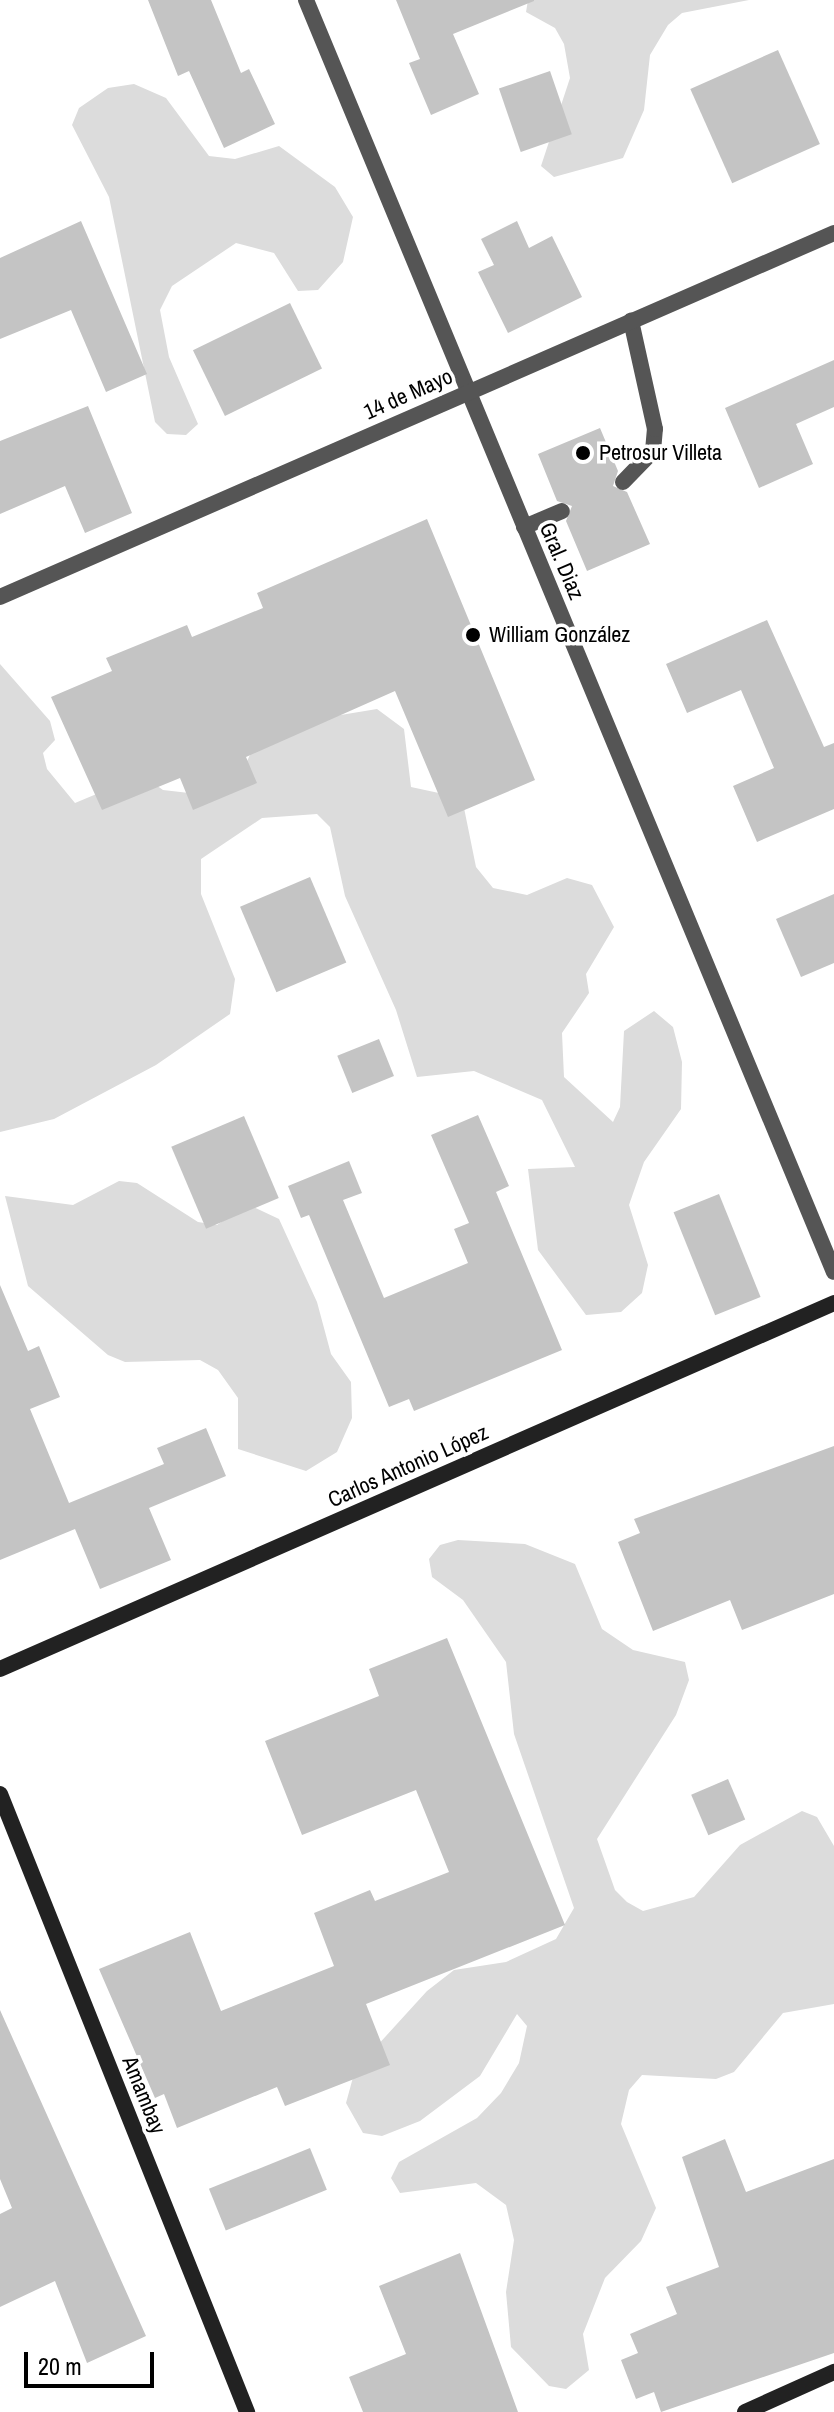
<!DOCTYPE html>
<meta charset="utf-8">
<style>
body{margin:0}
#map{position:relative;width:834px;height:2412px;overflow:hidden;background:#fff;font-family:"Archivo Narrow",sans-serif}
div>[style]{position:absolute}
.green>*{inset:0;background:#dcdcdc}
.building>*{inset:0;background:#c4c4c4;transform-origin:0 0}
.service>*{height:16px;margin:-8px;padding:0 8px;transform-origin:8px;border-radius:8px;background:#555}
.minor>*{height:16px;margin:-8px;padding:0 8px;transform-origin:8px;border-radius:8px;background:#555}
.tertiary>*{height:16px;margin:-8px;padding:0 8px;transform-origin:8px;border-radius:8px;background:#555}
.secondary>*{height:16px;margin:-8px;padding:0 8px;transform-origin:8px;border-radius:8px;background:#222}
.dots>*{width:22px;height:22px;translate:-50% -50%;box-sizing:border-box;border:4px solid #fff;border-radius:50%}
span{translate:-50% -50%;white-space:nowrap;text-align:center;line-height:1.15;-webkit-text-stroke:7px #fff;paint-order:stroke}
.street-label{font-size:22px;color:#000}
.poi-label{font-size:22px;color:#000}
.left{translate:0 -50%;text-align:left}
.scale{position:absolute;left:24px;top:2352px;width:130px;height:36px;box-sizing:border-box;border:4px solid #000;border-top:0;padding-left:10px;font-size:24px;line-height:28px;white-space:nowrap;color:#000;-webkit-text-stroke:6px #fff;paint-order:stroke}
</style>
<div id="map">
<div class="green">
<i style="clip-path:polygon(528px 0,749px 0,682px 13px,668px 25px,650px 55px,644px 110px,623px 158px,554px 177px,541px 166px,570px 78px,564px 44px,555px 28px,526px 12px)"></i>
<i style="clip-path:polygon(134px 84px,166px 98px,209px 156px,235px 159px,279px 146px,335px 187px,353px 217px,343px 262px,318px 290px,298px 291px,274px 253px,236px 243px,172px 286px,160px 310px,169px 357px,198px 424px,186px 435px,167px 434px,155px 422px,109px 197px,72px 125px,79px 108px,108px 88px)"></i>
<i style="clip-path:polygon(0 664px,50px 721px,55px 740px,43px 753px,47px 769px,75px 803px,142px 775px,163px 790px,189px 793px,244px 768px,262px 728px,377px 709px,404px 729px,411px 787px,462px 798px,476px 867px,493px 888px,527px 895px,567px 878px,592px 885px,614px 927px,586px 974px,589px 993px,562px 1033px,564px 1077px,613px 1122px,620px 1107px,624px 1031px,654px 1011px,673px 1027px,682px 1062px,681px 1109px,644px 1162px,629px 1205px,648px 1265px,642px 1293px,621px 1312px,586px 1315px,538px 1250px,528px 1169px,575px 1167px,542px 1100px,474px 1071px,417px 1077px,396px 1010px,345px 896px,330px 827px,317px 814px,262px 818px,201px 859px,201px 894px,235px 979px,230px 1014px,156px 1065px,54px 1119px,0 1132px)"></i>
<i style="clip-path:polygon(119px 1181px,137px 1183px,198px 1222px,217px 1225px,247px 1204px,279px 1219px,317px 1302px,331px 1354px,351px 1382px,352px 1418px,337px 1452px,306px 1471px,238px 1449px,238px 1398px,218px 1370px,200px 1360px,125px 1362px,108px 1355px,28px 1286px,5px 1196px,73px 1205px)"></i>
<i style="clip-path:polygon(458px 1540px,525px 1544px,575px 1564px,602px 1629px,633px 1650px,685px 1662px,689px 1680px,676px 1715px,597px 1839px,615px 1890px,627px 1902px,643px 1911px,694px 1897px,740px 1845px,802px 1811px,817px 1817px,834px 1846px,834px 2004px,783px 2013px,734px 2072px,716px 2079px,642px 2075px,629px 2090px,621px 2124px,656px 2208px,641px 2241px,605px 2278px,583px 2334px,589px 2370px,566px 2389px,549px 2386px,511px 2347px,506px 2292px,514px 2240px,506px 2205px,476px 2183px,400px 2193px,391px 2178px,399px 2162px,477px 2118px,501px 2093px,519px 2063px,527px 2026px,517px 2014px,480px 2076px,420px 2121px,382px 2136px,363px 2133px,346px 2103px,355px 2070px,427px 1991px,454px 1970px,506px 1962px,556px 1939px,574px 1908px,514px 1734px,506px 1662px,463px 1600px,432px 1577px,429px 1559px,440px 1545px)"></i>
</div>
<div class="building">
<i style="clip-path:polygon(148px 0,211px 0,241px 73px,249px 69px,275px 124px,224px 148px,189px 71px,178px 76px)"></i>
<i style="clip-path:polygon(396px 0,534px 0,534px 1px,453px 34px,479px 94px,431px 115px,409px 63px,420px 59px)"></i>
<i style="left:778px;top:50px;width:103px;height:96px;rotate:66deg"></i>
<i style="left:550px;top:71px;width:67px;height:54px;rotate:71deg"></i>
<i style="clip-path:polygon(81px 221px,147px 374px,106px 392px,71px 310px,0 339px,0 258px)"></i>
<i style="clip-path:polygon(517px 221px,529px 248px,552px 236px,582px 297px,508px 333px,478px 272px,494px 265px,481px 239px)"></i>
<i style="left:290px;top:303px;width:73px;height:108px;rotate:64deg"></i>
<i style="clip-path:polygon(834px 360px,834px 407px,796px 424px,813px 464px,759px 488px,725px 408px)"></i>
<i style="clip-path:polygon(88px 406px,132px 513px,85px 533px,65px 486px,0 514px,0 441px)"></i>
<i style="clip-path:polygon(600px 428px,618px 471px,613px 486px,627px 492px,650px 544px,587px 571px,566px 521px,572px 506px,557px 501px,538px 454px)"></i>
<i style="clip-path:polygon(427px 519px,535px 780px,448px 817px,395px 691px,246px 757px,257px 783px,193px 810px,180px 778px,102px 810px,51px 697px,112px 671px,106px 658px,187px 625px,192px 637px,263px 608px,257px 593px)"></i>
<i style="clip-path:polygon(767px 620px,824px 747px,834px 743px,834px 809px,757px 842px,733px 786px,774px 768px,741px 690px,687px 713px,666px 664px)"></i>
<i style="left:310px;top:877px;width:93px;height:76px;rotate:67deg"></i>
<i style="clip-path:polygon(834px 894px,834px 963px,801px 977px,776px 919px)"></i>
<i style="left:379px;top:1039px;width:40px;height:45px;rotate:68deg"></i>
<i style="clip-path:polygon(478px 1115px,509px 1186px,496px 1192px,562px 1350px,414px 1411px,409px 1399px,389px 1407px,309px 1215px,301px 1218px,288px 1186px,349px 1161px,362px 1193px,343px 1200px,384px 1298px,468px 1263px,454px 1229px,469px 1223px,431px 1135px)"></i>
<i style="left:244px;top:1116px;width:89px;height:79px;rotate:67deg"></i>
<i style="left:719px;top:1194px;width:111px;height:49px;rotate:68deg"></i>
<i style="clip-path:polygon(0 1285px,28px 1351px,39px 1346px,60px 1397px,30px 1409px,69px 1503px,164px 1464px,157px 1448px,206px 1428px,226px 1476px,149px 1508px,171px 1560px,100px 1589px,75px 1529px,0 1560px)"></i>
<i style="clip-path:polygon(834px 1446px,834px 1594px,742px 1630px,730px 1600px,653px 1631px,618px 1542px,640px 1533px,634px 1519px)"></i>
<i style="clip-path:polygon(447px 1638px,565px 1925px,366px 2004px,390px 2065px,285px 2106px,277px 2087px,177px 2128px,164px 2094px,155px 2098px,99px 1969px,190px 1932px,221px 2011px,334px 1966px,314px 1913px,370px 1890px,375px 1901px,449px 1872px,416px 1790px,302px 1835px,265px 1741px,379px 1696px,369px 1669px)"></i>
<i style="left:728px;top:1779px;width:44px;height:40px;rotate:67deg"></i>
<i style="clip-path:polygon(0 2010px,146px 2336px,87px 2363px,55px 2281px,0 2307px,0 2214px,12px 2208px,0 2179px)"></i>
<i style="clip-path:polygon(725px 2139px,746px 2192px,834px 2159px,834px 2353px,661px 2412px,654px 2392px,636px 2399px,621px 2360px,638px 2353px,630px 2334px,677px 2314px,666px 2287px,719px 2267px,682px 2157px)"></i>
<i style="left:310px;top:2148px;width:45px;height:109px;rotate:68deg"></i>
<i style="clip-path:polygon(460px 2253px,518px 2412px,363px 2412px,349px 2377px,406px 2354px,379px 2286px)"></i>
</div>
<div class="service">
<i style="left:623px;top:482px;width:43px;rotate:-45.9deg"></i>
<i style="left:653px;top:451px;width:22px;rotate:-85deg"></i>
<i style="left:655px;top:429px;width:111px;rotate:-102.5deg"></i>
<i style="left:524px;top:527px;width:41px;rotate:-22.8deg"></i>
</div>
<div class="minor">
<i style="left:306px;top:0;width:1377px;rotate:67.46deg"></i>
</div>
<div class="tertiary">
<i style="left:0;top:597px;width:910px;rotate:-23.58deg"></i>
</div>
<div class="secondary">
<i style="left:0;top:1669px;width:911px;rotate:-23.69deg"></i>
<i style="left:0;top:1794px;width:666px;rotate:68.21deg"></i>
<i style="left:745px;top:2412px;width:98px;rotate:-24.2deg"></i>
</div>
<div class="dots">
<i style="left:583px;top:453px;background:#000"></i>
<i style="left:473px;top:635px;background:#000"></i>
</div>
<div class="street-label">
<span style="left:408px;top:394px;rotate:-24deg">14 de Mayo</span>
<span style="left:562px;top:561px;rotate:67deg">Gral. Diaz</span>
<span style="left:408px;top:1466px;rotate:-24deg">Carlos Antonio López</span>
<span style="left:144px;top:2095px;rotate:68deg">Amambay</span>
</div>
<div class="poi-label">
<span class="left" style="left:599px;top:453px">Petrosur Villeta</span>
<span class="left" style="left:489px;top:635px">William González</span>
</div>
<div class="scale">20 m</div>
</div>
